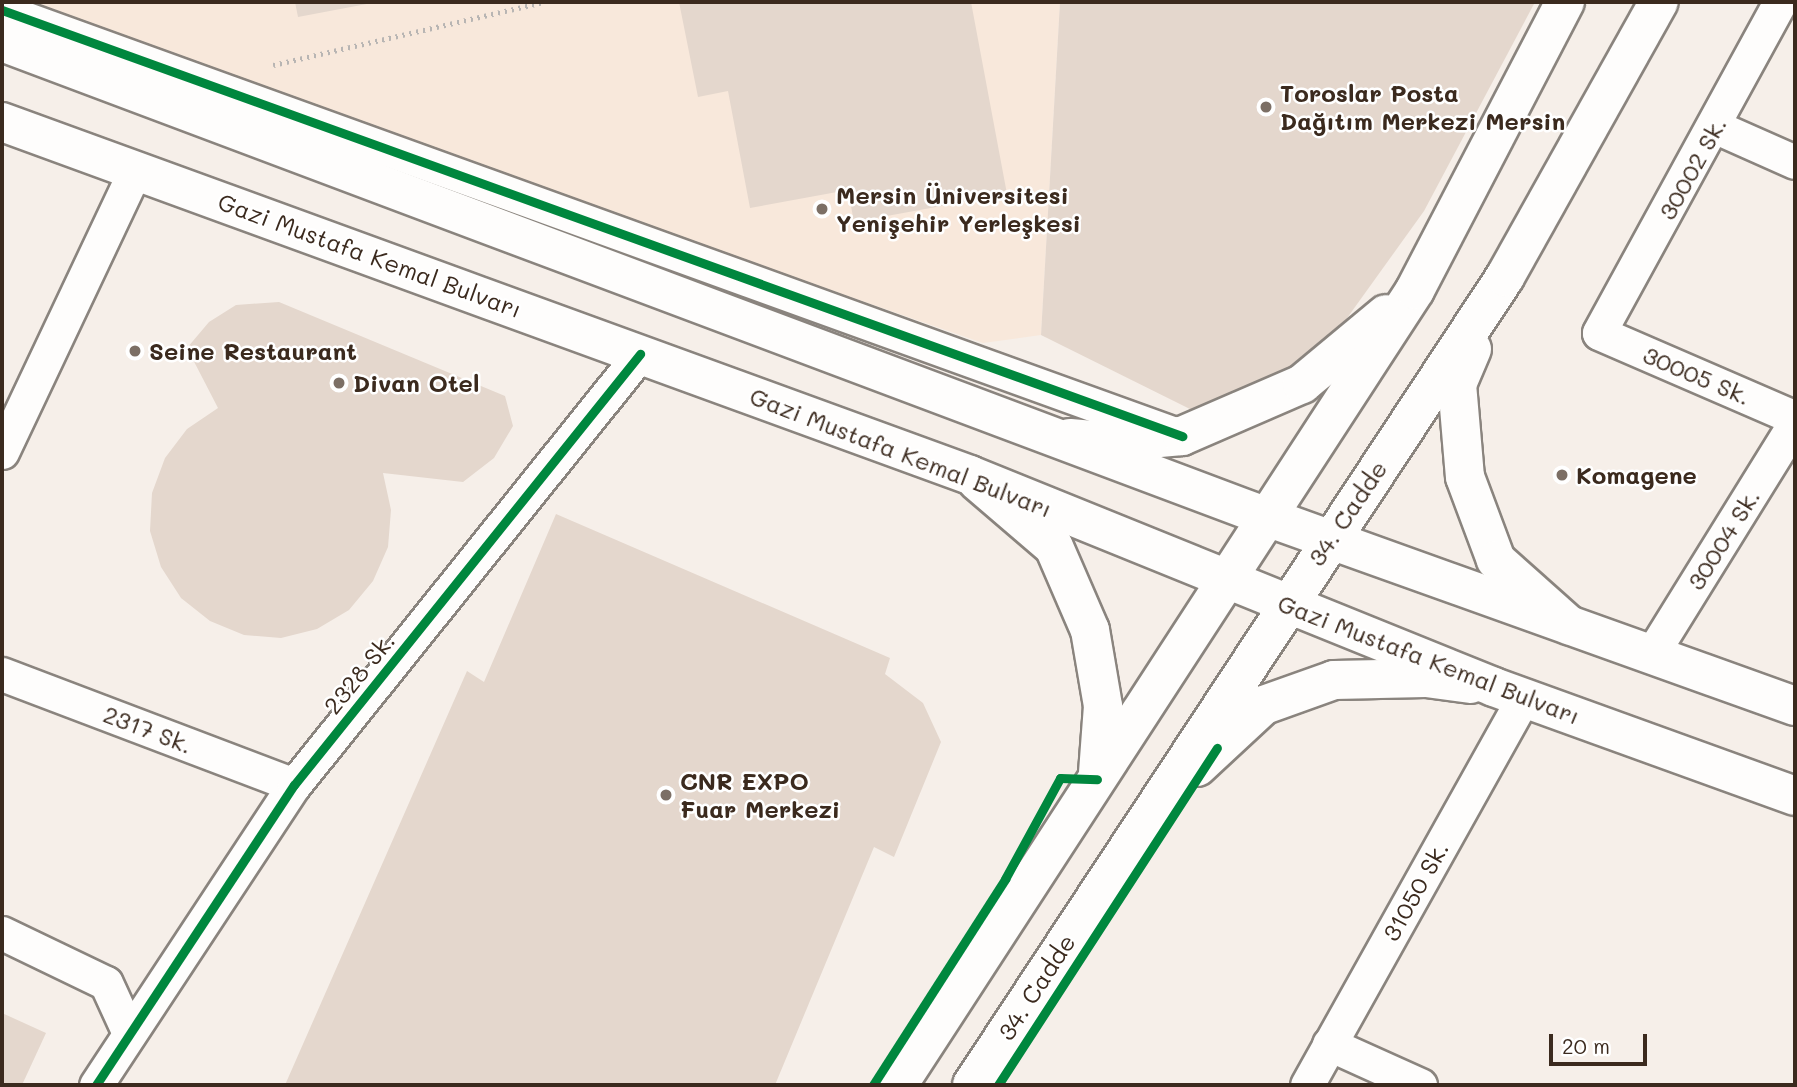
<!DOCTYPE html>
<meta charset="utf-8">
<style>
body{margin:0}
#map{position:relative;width:1797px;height:1087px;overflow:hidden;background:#f6efe9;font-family:Mali,sans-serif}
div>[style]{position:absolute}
.built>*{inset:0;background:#f8e8db}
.building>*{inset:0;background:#e4d7cd}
.path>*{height:4.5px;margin-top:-2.25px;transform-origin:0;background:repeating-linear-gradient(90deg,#b8b5b3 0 2px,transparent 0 7px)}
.roads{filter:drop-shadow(2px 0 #8a847e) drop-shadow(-2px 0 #8a847e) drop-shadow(0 2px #8a847e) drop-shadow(0 -2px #8a847e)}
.minor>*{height:33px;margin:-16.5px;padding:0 16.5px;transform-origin:16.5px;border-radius:16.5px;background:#fefdfc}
.major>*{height:38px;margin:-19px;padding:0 19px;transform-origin:19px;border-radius:19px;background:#fefdfc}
.highway>*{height:38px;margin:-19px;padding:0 19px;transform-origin:19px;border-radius:19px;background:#fefdfc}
.cycleway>*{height:9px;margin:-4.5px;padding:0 4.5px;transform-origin:4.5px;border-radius:4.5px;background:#00873e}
.dots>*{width:19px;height:19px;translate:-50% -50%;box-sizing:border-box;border:4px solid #fff;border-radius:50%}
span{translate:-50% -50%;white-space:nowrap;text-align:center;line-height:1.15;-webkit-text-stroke:5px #fff;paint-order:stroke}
.poi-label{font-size:24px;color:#3b2a1e;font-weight:700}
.left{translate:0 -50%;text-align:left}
.street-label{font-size:24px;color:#3b2a1e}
.frame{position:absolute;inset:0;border:4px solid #3b2a1e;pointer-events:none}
.scale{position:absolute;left:1549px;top:1034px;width:98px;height:32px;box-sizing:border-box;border:4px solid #3b2a1e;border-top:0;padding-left:9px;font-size:21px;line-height:24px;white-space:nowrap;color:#3b2a1e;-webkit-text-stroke:5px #fff;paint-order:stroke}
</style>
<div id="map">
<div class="built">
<i style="clip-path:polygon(29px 2px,1060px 2px,1041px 335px,983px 343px,231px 82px)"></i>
</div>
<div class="building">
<i style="clip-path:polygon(295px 2px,372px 2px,372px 3px,298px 17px)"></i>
<i style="clip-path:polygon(679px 2px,971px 2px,1007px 194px,854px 222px,848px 190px,750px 208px,728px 91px,698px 97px)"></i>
<i style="clip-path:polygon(1060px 2px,1535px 2px,1424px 211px,1327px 346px,1288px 379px,1200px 414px,1041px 335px)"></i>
<i style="clip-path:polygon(279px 302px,505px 396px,513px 426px,494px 458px,463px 482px,383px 473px,391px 510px,388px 547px,373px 581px,349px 610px,317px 629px,281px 638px,244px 635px,210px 621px,181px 598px,161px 567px,150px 531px,152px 493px,165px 458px,187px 429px,218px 408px,187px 348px,209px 322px,236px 305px)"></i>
<i style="clip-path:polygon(556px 514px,890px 658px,885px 674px,923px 703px,941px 742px,894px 857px,874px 847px,775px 1085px,285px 1085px,467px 671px,484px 682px)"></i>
<i style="clip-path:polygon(2px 1013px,46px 1033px,22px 1085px,2px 1085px)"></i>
</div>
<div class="path">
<i style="left:273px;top:65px;width:278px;rotate:-13.1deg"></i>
</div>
<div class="roads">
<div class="minor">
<i style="left:1780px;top:2px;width:377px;rotate:118.7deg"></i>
<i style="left:1599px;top:333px;width:214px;rotate:23.4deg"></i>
<i style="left:2px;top:10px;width:1253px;rotate:19.88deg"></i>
<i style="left:1716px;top:127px;width:86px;rotate:23.9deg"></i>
<i style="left:2px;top:452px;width:313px;rotate:-64.7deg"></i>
<i style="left:1651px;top:655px;width:273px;rotate:-58.2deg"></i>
<i style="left:2px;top:674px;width:312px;rotate:20.8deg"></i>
<i style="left:2px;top:933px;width:115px;rotate:25.7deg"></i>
<i style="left:106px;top:983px;width:53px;rotate:65.4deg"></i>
<i style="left:1329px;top:1044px;width:100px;rotate:24.3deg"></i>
<i style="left:96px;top:1085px;width:359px;rotate:-56.6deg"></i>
<i style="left:294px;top:785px;width:553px;rotate:-51.24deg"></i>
<i style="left:1307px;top:1085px;width:445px;rotate:-60.8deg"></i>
</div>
<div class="major">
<i style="left:1472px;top:349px;width:38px;rotate:113deg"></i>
<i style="left:1457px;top:384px;width:93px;rotate:85.1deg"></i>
<i style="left:1465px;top:477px;width:89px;rotate:69.5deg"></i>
<i style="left:1496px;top:560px;width:98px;rotate:41.7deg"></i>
<i style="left:1070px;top:438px;width:45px;rotate:5.1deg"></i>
<i style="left:1115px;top:442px;width:67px;rotate:-5.1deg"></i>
<i style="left:1182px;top:436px;width:131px;rotate:-23.4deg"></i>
<i style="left:1302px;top:384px;width:109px;rotate:-39.8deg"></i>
<i style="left:977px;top:481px;width:101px;rotate:40.6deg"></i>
<i style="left:1054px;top:547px;width:90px;rotate:66.6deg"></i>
<i style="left:1090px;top:630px;width:77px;rotate:80.3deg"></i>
<i style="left:1103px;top:706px;width:66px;rotate:94.3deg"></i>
<i style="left:1197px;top:767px;width:91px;rotate:-42.8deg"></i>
<i style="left:1264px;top:705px;width:74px;rotate:-19.7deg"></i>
<i style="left:1334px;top:680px;width:92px;rotate:-1.2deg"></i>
<i style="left:1426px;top:678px;width:45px;rotate:7.6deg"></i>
<i style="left:898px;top:1085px;width:948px;rotate:-56.96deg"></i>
<i style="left:1415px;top:290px;width:325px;rotate:-62.5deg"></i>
<i style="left:972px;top:1085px;width:968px;rotate:-56.59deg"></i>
<i style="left:1505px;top:277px;width:315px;rotate:-60.8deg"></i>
</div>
<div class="highway">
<i style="left:2px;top:42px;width:1351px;rotate:20.58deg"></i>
<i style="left:1267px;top:517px;width:561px;rotate:19.7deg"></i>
<i style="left:2px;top:122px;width:1030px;rotate:20.04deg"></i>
<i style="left:970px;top:475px;width:565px;rotate:22.03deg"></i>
<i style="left:1494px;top:687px;width:320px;rotate:19.9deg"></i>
</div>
</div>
<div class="cycleway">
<i style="left:2px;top:10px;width:1255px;rotate:19.85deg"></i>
<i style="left:96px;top:1085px;width:359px;rotate:-56.6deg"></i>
<i style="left:294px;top:785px;width:553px;rotate:-51.24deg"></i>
<i style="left:873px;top:1085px;width:245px;rotate:-57.3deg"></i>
<i style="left:1005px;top:879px;width:115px;rotate:-61.4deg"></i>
<i style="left:1060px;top:778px;width:37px;rotate:2deg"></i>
<i style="left:998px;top:1085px;width:402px;rotate:-57deg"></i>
</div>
<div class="dots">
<i style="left:1266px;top:107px;background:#7c6f65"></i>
<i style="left:822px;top:209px;background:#7c6f65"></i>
<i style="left:135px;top:351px;background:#7c6f65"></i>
<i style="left:339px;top:383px;background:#7c6f65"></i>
<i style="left:1562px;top:475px;background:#7c6f65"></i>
<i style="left:666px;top:795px;background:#7c6f65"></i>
</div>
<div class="poi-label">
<span class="left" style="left:1280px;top:107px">Toroslar Posta<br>Dağıtım Merkezi Mersin</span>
<span class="left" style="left:836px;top:209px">Mersin Üniversitesi<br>Yenişehir Yerleşkesi</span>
<span class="left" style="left:149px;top:351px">Seine Restaurant</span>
<span class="left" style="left:353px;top:383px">Divan Otel</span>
<span class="left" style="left:1576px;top:475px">Komagene</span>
<span class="left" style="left:680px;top:795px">CNR EXPO<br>Fuar Merkezi</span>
</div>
<div class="street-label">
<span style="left:1692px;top:168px;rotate:-61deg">30002 Sk.</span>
<span style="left:370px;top:255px;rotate:20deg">Gazi Mustafa Kemal Bulvarı</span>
<span style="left:1697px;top:375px;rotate:23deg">30005 Sk.</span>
<span style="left:901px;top:452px;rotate:21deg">Gazi Mustafa Kemal Bulvarı</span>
<span style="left:1347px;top:513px;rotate:-56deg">34. Cadde</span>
<span style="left:1723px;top:539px;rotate:-58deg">30004 Sk.</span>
<span style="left:1429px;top:659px;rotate:21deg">Gazi Mustafa Kemal Bulvarı</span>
<span style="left:359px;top:673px;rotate:-51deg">2328 Sk.</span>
<span style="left:148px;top:729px;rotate:21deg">2317 Sk.</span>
<span style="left:1415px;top:891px;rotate:-61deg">31050 Sk.</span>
<span style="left:1036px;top:987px;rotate:-57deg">34. Cadde</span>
</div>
<div class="frame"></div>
<div class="scale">20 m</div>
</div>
